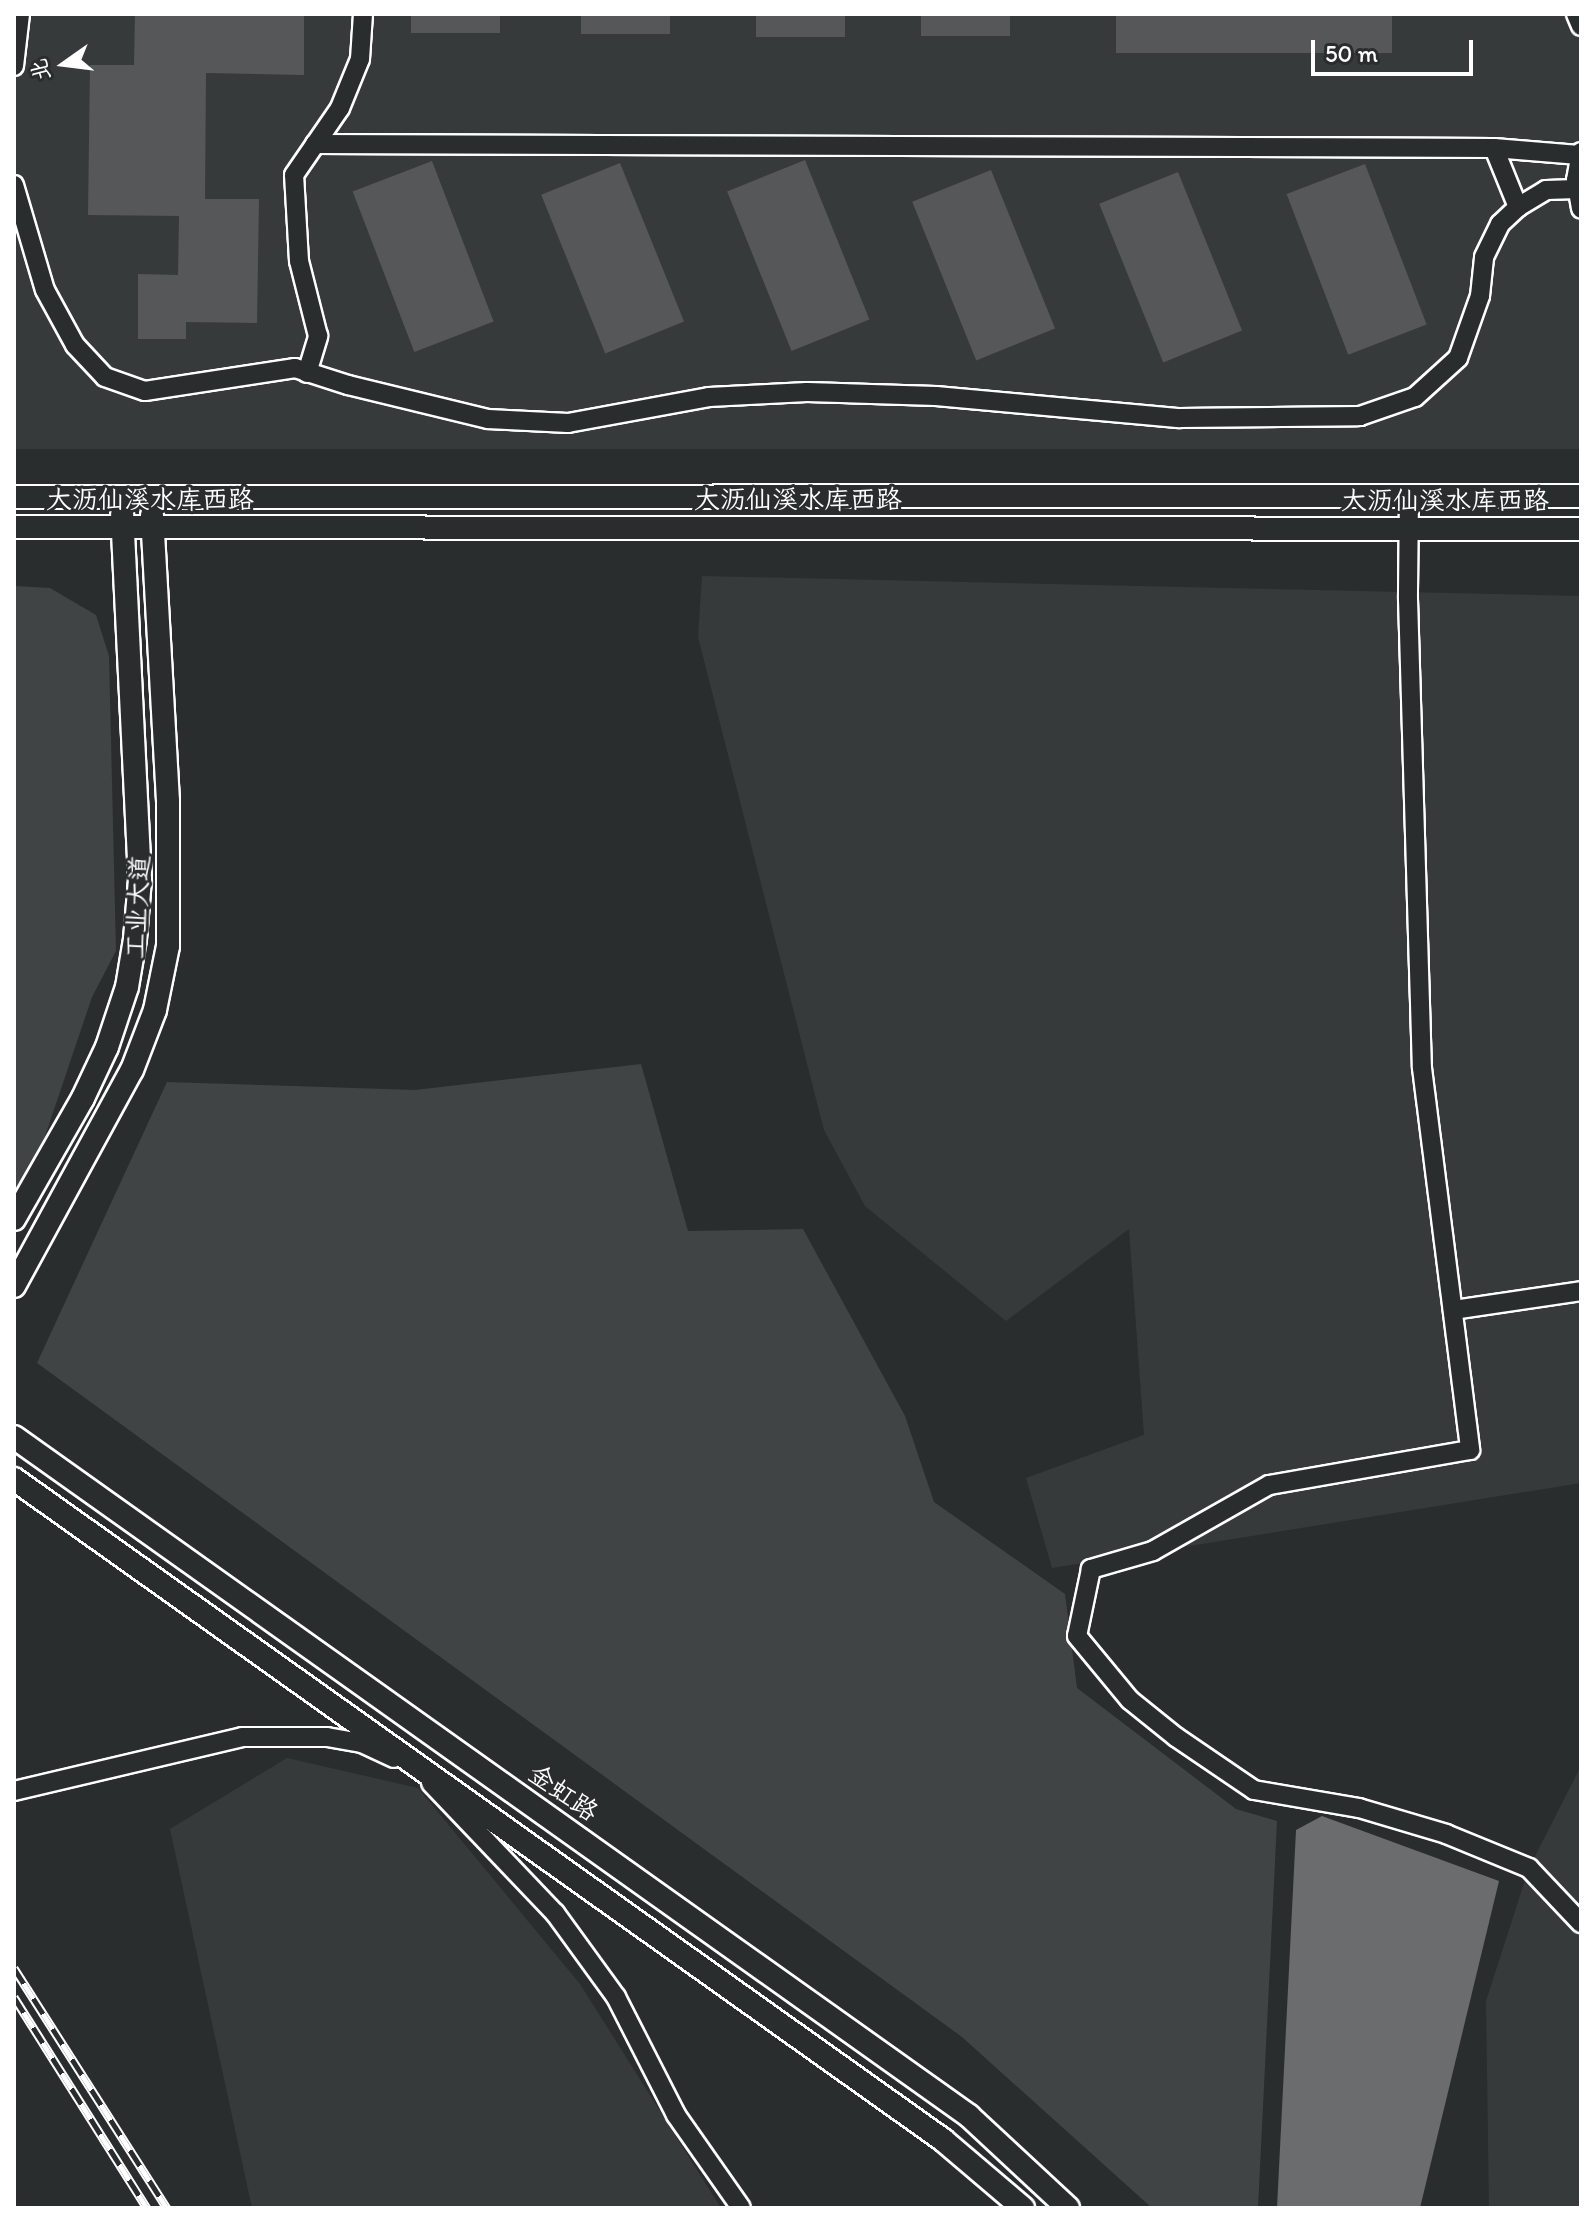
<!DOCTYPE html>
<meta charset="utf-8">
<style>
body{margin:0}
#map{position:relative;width:1595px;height:2222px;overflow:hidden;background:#2a2d2e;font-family:Itim,"LXGW WenKai TC",sans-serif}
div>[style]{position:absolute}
.built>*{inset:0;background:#373a3b;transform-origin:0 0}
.green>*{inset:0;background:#414445}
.water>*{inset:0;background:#6a6c6d}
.building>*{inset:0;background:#555758;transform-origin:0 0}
.roads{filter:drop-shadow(2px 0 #fff) drop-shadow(-2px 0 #fff) drop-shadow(0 2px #fff) drop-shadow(0 -2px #fff)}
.minor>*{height:18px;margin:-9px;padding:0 9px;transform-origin:9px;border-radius:9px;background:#2a2d2e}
.tertiary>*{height:22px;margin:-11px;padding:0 11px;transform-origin:11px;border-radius:11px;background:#2a2d2e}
.rail>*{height:9px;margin-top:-4.5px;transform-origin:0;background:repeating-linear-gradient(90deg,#2a2d2e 0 18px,#fff 0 36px);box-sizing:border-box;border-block:2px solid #fff}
span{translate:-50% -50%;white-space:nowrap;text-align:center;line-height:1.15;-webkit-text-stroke:6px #2a2d2e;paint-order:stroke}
.street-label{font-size:26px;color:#fff}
.frame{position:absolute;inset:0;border:16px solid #fff;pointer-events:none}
.north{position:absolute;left:24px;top:24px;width:80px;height:80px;-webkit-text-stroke:6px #2a2d2e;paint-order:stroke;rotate:256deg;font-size:22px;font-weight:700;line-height:32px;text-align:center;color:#fff}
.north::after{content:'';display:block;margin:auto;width:28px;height:36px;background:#fff;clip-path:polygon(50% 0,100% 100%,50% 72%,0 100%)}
.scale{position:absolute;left:1311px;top:40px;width:162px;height:36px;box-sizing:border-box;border:4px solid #fff;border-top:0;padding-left:10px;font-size:24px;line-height:28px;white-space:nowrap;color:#fff;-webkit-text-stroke:6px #2a2d2e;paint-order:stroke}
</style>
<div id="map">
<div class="built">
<i style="left:14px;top:14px;width:1567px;height:435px"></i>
<i style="clip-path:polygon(702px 576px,1581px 596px,1581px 1483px,1052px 1568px,1026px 1478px,1144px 1435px,1129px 1229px,1006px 1321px,865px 1206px,824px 1130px,698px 637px)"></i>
<i style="clip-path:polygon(287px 1758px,418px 1788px,580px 1984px,721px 2208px,252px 2208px,170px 1829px)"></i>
<i style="clip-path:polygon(1581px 1766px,1581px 2208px,1489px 2208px,1486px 2001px,1529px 1868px)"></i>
</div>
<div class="green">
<i style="clip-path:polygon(14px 586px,50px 588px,96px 615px,109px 656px,116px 951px,92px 997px,38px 1157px,14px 1197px)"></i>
<i style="clip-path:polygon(641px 1064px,688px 1231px,803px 1229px,905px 1416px,934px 1502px,1065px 1594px,1077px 1688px,1236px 1809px,1277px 1821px,1258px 2208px,1152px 2208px,962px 2037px,37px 1363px,167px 1082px,415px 1090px)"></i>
</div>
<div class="water">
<i style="clip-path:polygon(1322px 1816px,1499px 1881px,1420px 2208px,1277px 2208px,1296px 1830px)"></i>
</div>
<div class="building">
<i style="clip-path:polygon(135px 14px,304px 14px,304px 75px,206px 73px,205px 199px,259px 199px,257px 323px,186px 322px,186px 339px,138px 339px,138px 274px,178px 275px,179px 216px,88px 215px,90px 65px,134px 65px)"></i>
<i style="left:411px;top:14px;width:89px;height:19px"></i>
<i style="left:581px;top:14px;width:89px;height:20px"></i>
<i style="left:756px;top:14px;width:89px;height:23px"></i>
<i style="left:921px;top:14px;width:89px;height:22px"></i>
<i style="left:1116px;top:14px;width:276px;height:39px"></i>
<i style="left:805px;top:160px;width:172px;height:84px;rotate:68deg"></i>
<i style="left:432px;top:161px;width:172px;height:85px;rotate:69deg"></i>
<i style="left:620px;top:163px;width:171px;height:85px;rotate:68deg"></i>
<i style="left:1365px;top:164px;width:172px;height:84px;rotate:69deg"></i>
<i style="left:991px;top:170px;width:171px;height:85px;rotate:68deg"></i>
<i style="left:1178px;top:172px;width:171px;height:85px;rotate:68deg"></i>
</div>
<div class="roads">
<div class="minor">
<i style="left:1576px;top:14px;width:13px;rotate:67deg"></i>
<i style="left:14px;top:66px;width:52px;rotate:-83.4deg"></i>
<i style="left:315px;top:144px;width:1179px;rotate:0.19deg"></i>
<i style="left:1494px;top:148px;width:85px;rotate:4.7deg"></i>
<i style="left:1494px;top:148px;width:64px;rotate:67.9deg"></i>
<i style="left:1581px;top:152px;width:28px;rotate:100deg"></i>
<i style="left:1576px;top:180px;width:29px;rotate:80deg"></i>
<i style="left:14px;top:185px;width:109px;rotate:73.6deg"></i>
<i style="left:45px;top:290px;width:63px;rotate:61.4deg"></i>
<i style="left:75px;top:345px;width:44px;rotate:46.8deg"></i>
<i style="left:105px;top:377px;width:42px;rotate:19.3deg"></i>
<i style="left:145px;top:391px;width:152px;rotate:-8.7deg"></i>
<i style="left:295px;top:368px;width:56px;rotate:17.8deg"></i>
<i style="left:348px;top:385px;width:144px;rotate:13.7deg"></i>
<i style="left:488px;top:419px;width:80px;rotate:2.9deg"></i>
<i style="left:568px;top:423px;width:143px;rotate:-10.4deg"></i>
<i style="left:709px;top:397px;width:98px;rotate:-2.9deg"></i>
<i style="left:807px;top:392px;width:129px;rotate:1.8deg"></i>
<i style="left:936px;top:396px;width:245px;rotate:5.2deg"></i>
<i style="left:1180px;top:418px;width:180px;rotate:-0.6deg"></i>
<i style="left:1360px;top:416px;width:58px;rotate:-19.1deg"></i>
<i style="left:1415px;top:397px;width:58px;rotate:-42.2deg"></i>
<i style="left:1458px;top:358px;width:66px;rotate:-70.5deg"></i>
<i style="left:1480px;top:296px;width:39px;rotate:-84deg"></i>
<i style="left:1484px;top:257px;width:37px;rotate:-64deg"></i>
<i style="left:1500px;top:224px;width:25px;rotate:-43deg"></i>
<i style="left:1518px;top:207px;width:33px;rotate:-31deg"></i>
<i style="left:1546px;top:190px;width:31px;rotate:-2deg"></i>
<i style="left:307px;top:373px;width:39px;rotate:-73deg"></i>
<i style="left:318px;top:336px;width:77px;rotate:-104.2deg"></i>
<i style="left:299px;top:261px;width:86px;rotate:-93.3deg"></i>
<i style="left:294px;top:175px;width:81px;rotate:-55.5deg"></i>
<i style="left:340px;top:108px;width:53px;rotate:-67.8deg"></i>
<i style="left:360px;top:59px;width:45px;rotate:-86.2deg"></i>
<i style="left:1409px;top:496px;width:103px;rotate:90.6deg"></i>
<i style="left:1408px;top:599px;width:469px;rotate:88.3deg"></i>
<i style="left:1422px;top:1068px;width:385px;rotate:82.8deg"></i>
<i style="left:1470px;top:1450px;width:204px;rotate:170.1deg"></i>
<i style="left:1269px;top:1485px;width:133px;rotate:150.4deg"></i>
<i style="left:1153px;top:1551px;width:65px;rotate:163.8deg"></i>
<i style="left:1091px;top:1569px;width:68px;rotate:101.8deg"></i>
<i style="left:1077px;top:1636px;width:83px;rotate:50.4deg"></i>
<i style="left:1130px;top:1700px;width:59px;rotate:38.8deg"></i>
<i style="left:1176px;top:1737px;width:94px;rotate:34.2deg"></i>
<i style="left:1254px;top:1790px;width:107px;rotate:9.7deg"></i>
<i style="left:1359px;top:1808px;width:91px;rotate:16.6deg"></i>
<i style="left:1446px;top:1834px;width:90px;rotate:22.3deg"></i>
<i style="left:1529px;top:1868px;width:76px;rotate:46.6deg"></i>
<i style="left:1453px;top:1310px;width:129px;rotate:-8.4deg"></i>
<i style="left:431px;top:1783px;width:180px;rotate:46.4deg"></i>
<i style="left:555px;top:1913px;width:104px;rotate:54deg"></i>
<i style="left:616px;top:1997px;width:132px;rotate:63deg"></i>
<i style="left:676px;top:2115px;width:113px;rotate:55deg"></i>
<i style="left:14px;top:1791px;width:234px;rotate:-13.3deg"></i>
<i style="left:242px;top:1737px;width:85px"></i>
<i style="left:327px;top:1737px;width:36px;rotate:10deg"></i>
<i style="left:362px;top:1743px;width:35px;rotate:25deg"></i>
</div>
<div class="tertiary">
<i style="left:14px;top:497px;width:1567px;rotate:-0.04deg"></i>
<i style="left:14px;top:527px;width:1567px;rotate:0.07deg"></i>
<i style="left:14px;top:1219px;width:139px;rotate:-60.3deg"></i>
<i style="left:83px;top:1098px;width:56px;rotate:-64.8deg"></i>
<i style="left:107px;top:1047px;width:63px;rotate:-71.6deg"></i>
<i style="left:127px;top:987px;width:49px;rotate:-80.5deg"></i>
<i style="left:135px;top:939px;width:59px;rotate:-85.2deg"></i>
<i style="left:140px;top:880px;width:366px;rotate:-92.8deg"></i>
<i style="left:14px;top:1286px;width:246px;rotate:-61.4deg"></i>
<i style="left:132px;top:1070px;width:64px;rotate:-69deg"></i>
<i style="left:155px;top:1010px;width:65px;rotate:-78.5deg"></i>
<i style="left:168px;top:946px;width:145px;rotate:-90deg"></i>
<i style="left:168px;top:801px;width:286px;rotate:-93.2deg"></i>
<i style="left:14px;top:1437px;width:1172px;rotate:35.41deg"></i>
<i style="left:969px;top:2116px;width:135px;rotate:42.9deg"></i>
<i style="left:14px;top:1479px;width:1140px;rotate:35.43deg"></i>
<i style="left:943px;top:2140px;width:105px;rotate:40.4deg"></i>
</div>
</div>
<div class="rail">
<i style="left:14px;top:1968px;width:285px;rotate:57.5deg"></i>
<i style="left:14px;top:1997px;width:249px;rotate:57.8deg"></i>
</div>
<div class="street-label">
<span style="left:150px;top:500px">大沥仙溪水库西路</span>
<span style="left:798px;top:500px">大沥仙溪水库西路</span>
<span style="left:1445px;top:501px">大沥仙溪水库西路</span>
<span style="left:138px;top:907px;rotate:-87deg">工业大道</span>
<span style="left:563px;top:1793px;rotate:35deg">金虹路</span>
</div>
<div class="frame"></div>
<div class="north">北</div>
<div class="scale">50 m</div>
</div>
